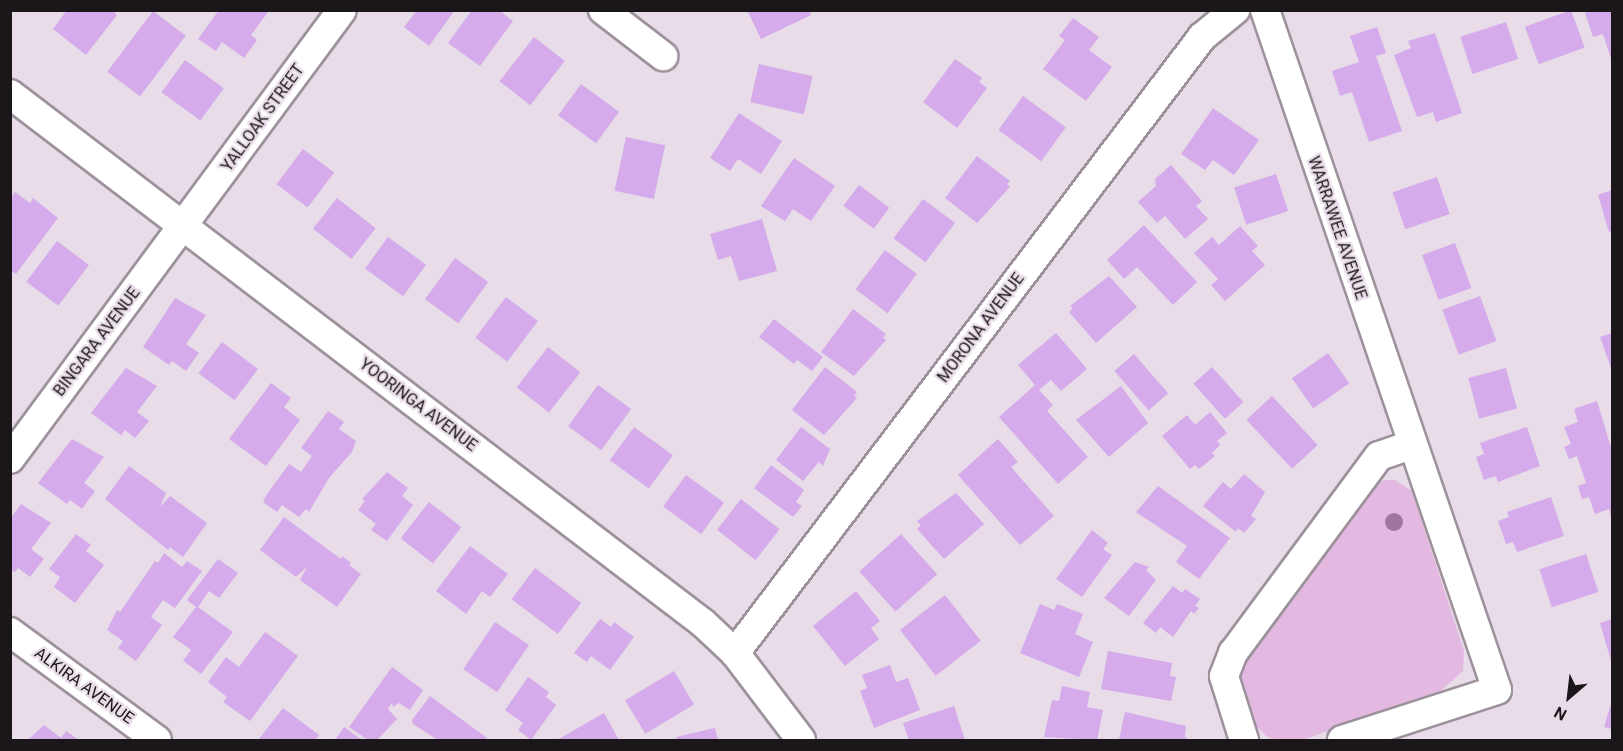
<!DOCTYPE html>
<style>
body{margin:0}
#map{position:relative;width:1623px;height:751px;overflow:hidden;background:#e7dce7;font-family:Roboto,sans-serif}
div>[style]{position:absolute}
.green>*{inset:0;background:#e3b9e1}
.building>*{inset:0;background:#d5abeb;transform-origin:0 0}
.roads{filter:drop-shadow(2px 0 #9d929c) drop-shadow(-2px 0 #9d929c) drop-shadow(0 2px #9d929c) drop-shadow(0 -2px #9d929c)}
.minor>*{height:28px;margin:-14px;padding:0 14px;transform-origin:14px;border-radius:14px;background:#fff}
.trees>*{width:18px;height:18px;margin:-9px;border-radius:50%;background:#a076a0}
span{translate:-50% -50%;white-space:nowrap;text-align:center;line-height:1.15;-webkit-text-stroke:4.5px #e7dce7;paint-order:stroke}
.street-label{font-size:16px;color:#1a161a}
.frame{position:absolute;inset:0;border:12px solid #1a161a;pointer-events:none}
.north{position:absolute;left:1539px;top:667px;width:60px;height:60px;-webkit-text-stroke:4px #e7dce7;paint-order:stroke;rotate:208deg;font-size:16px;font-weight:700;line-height:24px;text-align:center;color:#1a161a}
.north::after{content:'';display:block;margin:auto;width:21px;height:27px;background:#1a161a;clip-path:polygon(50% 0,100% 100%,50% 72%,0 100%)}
</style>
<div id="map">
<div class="green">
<i style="clip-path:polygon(1384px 480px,1395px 480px,1412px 491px,1464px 651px,1463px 671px,1437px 694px,1305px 739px,1276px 740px,1266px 736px,1256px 726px,1241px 686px,1241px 669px,1247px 655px,1374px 485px)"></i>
</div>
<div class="building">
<i style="clip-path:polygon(67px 10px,112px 10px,117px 15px,86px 55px,53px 29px)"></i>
<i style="clip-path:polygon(219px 10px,268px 12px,251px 35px,257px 40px,244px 58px,222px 42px,216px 51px,198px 39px)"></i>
<i style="clip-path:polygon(417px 10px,455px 10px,429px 46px,404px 27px)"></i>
<i style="clip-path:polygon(472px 10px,499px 10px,513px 21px,480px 66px,448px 43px)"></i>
<i style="clip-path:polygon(747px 10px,809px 10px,811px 15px,761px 39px)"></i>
<i style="left:1571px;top:10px;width:40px;height:49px;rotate:70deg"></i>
<i style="clip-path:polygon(1591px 10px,1612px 10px,1612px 62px,1603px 34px,1593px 37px,1585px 13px)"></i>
<i style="left:153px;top:11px;width:41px;height:76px;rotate:37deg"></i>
<i style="clip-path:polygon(1073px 18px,1099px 37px,1089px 50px,1112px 67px,1086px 101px,1043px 69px,1065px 40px,1059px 36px)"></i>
<i style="left:1506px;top:22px;width:39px;height:48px;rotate:72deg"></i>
<i style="clip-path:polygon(1377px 27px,1386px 53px,1376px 56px,1402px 131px,1369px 142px,1352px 92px,1340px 96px,1332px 71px,1359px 62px,1350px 36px)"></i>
<i style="clip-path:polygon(1435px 33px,1462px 113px,1436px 122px,1433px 112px,1417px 117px,1394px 55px,1411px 48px,1408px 41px)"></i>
<i style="left:534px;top:37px;width:39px;height:56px;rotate:38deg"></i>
<i style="clip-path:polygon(955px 59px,982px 78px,979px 82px,987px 88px,957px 128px,923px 102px)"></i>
<i style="left:185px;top:60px;width:48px;height:40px;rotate:36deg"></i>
<i style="left:759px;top:64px;width:55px;height:39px;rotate:13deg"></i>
<i style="left:581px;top:84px;width:47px;height:39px;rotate:36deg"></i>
<i style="left:1023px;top:96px;width:53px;height:42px;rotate:36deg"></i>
<i style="clip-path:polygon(1213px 108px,1259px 140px,1234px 175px,1213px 160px,1205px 170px,1181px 154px)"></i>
<i style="clip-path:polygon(739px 113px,782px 141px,761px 174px,738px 159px,730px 171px,710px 158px)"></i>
<i style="left:626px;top:137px;width:40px;height:55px;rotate:12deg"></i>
<i style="left:303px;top:149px;width:39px;height:44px;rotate:37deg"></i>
<i style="clip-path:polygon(977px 156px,1010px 181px,1007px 184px,1010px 187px,977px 223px,945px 198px)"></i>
<i style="clip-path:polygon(794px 158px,835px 186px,811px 221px,793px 209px,785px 221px,761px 206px)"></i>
<i style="clip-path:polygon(1171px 165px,1202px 201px,1196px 206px,1208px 219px,1185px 239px,1165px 216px,1157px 223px,1138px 202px,1156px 186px,1155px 179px)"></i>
<i style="left:1276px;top:174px;width:39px;height:44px;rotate:72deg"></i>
<i style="left:1437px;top:177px;width:39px;height:47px;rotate:71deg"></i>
<i style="left:859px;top:185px;width:38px;height:26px;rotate:37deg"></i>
<i style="clip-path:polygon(1612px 190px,1612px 231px,1609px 232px,1598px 195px)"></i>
<i style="clip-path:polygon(15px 192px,30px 203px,33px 198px,58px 218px,16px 274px,10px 270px,10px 198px)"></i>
<i style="left:337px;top:198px;width:49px;height:39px;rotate:38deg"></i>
<i style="left:923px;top:199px;width:40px;height:49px;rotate:37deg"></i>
<i style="clip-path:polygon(762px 219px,777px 271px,739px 281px,731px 256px,718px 260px,710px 234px)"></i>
<i style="clip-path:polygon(1144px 225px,1197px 282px,1173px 305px,1137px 267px,1124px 279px,1107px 260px)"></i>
<i style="clip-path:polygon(1240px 226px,1258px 246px,1252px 251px,1265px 265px,1225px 301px,1211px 285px,1218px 279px,1194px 253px,1212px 237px,1219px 245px)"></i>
<i style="left:388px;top:237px;width:47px;height:39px;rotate:36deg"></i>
<i style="left:57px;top:241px;width:40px;height:51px;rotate:37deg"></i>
<i style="left:1455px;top:243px;width:48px;height:35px;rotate:70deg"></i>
<i style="left:885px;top:250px;width:40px;height:49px;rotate:37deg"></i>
<i style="left:455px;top:258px;width:41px;height:51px;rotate:36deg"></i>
<i style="clip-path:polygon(1109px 276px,1137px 307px,1096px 343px,1069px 312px,1073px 308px,1070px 306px)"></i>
<i style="left:1480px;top:296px;width:48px;height:40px;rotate:70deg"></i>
<i style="left:506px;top:297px;width:40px;height:51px;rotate:37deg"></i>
<i style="clip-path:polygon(175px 298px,206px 315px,186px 344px,199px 353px,186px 371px,172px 361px,169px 365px,143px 347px)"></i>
<i style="clip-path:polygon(853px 309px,886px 334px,883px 338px,886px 340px,854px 376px,821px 352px)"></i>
<i style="clip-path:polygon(774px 319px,823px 357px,812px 371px,797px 360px,794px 364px,759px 337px)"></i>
<i style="clip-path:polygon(1056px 333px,1087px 369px,1061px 391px,1051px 380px,1039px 390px,1053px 405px,1047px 411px,1088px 457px,1058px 484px,999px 417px,1035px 385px,1018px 365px)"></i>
<i style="clip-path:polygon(1612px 333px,1612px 371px,1600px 337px)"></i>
<i style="left:222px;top:342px;width:45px;height:39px;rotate:37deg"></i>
<i style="left:548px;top:347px;width:41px;height:51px;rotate:38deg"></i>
<i style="left:1328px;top:353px;width:37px;height:44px;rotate:55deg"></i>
<i style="left:1134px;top:354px;width:52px;height:26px;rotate:49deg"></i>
<i style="clip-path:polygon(825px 367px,857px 392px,854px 396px,857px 398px,824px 435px,792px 410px)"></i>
<i style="left:1212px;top:367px;width:47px;height:25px;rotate:48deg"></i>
<i style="clip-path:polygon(126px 368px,157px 386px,137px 412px,149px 421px,135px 438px,125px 430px,121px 435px,91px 413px)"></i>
<i style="left:1506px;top:368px;width:42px;height:39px;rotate:75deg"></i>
<i style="clip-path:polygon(271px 383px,291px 398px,284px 407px,300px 420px,266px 466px,229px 439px)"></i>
<i style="left:598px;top:385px;width:41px;height:51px;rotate:36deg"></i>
<i style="clip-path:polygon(1121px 386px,1148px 423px,1109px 457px,1076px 420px)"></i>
<i style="left:1272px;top:396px;width:67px;height:35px;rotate:47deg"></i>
<i style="clip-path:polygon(1597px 401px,1612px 451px,1612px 520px,1609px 509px,1595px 514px,1589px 497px,1582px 499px,1578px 486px,1586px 483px,1577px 456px,1569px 459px,1564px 447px,1571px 444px,1564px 427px,1578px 422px,1574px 409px)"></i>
<i style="clip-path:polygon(328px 411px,344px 422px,339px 429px,356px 441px,352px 452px,329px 478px,309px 512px,306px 509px,299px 517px,282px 505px,277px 512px,263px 502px,267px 494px,289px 464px,301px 472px,312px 456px,301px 448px)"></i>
<i style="clip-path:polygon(1210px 412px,1227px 433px,1217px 441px,1220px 445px,1212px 453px,1215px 456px,1199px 469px,1195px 465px,1190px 469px,1162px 436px,1187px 415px,1195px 425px)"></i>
<i style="left:634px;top:427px;width:48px;height:41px;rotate:36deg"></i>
<i style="clip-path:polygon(801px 427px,830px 449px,823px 466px,819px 462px,803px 481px,776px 460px)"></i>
<i style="clip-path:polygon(1527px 427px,1540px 466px,1498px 482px,1496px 476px,1484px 480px,1476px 457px,1484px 454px,1480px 443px)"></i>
<i style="clip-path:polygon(72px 439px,104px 457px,84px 483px,95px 491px,82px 509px,70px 500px,67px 504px,38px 483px)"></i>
<i style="clip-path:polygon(998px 439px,1018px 462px,1011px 467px,1054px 516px,1020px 545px,958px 475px)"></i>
<i style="clip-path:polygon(771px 465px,804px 490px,796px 502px,802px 506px,793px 517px,754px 488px)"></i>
<i style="clip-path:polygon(129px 466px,166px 493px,160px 507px,170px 496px,207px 523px,183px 557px,170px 547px,168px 550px,105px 499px)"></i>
<i style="clip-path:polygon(387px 472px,408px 488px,402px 496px,413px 505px,387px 541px,371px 530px,376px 524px,358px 510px,365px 501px,362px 499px)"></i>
<i style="clip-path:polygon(1244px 474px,1265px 492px,1251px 516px,1256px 519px,1244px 533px,1238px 528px,1236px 532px,1203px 506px,1223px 482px,1231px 489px)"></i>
<i style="left:686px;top:475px;width:47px;height:39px;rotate:36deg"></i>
<i style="clip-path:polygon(1158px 486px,1230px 538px,1199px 579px,1176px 562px,1187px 546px,1136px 512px)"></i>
<i style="clip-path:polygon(956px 493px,984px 524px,944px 559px,917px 529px,921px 525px,917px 521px)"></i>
<i style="clip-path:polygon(1551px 497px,1564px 536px,1517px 552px,1513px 542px,1506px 544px,1498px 521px,1509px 517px,1507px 512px)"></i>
<i style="left:741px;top:499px;width:49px;height:39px;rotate:38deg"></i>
<i style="left:429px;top:502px;width:41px;height:46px;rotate:38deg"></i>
<i style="clip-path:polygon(21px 504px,51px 523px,31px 549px,44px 559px,30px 577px,18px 568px,15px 572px,10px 569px,10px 519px)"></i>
<i style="clip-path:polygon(284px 517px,341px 559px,342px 556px,351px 563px,349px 565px,361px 574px,337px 607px,300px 580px,307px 567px,296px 577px,260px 550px)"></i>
<i style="clip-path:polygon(1092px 530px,1108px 543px,1103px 549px,1112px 555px,1082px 597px,1056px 579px)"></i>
<i style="clip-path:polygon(76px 534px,91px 545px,86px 551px,104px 565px,75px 603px,54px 587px,60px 577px,49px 569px)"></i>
<i style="left:901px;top:534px;width:54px;height:56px;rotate:48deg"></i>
<i style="clip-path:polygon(470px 546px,508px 574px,490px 597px,482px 591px,466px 614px,436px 591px)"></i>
<i style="clip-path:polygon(164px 553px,182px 567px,187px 561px,202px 571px,175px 608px,163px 600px,158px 607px,151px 617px,162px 625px,136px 661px,118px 648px,123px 641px,107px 630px,117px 610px,120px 612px,155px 561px,158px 563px)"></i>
<i style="left:1586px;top:554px;width:40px;height:49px;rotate:72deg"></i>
<i style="clip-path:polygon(218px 559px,238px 573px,219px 598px,209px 591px,198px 607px,233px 632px,201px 674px,183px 661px,191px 650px,173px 637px,196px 607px,187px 600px)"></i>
<i style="clip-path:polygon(1135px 562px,1149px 567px,1146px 570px,1156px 580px,1129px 616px,1104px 598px)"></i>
<i style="left:535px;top:568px;width:58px;height:39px;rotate:37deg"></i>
<i style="clip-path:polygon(1173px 586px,1182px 593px,1185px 589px,1200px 599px,1195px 606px,1199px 608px,1194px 614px,1191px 611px,1173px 637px,1160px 627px,1156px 633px,1143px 623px)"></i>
<i style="clip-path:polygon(856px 591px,880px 621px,871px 628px,879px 639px,845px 666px,813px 626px)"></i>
<i style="left:945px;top:595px;width:58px;height:57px;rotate:52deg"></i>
<i style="clip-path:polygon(1040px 604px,1054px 610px,1057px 604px,1083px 614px,1075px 634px,1093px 642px,1079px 677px,1020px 653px)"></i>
<i style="clip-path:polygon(600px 619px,611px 627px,614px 622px,634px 637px,610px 670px,591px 656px,587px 662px,574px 653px)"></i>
<i style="clip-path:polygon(1612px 619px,1612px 664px,1600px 623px)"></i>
<i style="left:495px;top:622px;width:41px;height:57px;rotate:34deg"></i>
<i style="clip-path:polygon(265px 632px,298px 656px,250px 721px,223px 702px,227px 697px,208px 682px,226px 657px,239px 667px)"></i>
<i style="clip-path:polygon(1108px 651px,1172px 663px,1170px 676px,1176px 677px,1171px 701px,1101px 689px)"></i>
<i style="clip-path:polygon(890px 665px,896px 682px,908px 678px,920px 710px,874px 728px,860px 691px,867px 688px,862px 675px)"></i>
<i style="clip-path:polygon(392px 667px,423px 690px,410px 710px,399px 703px,393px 707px,392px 703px,388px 709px,397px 719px,377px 740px,368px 740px,349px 727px)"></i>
<i style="left:674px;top:671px;width:39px;height:57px;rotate:59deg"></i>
<i style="clip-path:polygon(528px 677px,549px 692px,546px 697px,556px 705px,531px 740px,518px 730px,523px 723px,505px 710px)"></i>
<i style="clip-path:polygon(1062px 686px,1090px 692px,1087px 707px,1103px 710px,1097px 740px,1044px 737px,1052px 700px,1059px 701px)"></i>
<i style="clip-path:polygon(430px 696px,487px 738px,485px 740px,438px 740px,413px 724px,412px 720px)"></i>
<i style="clip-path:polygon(1612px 701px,1612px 729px,1604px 727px)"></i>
<i style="clip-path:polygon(954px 706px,965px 740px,909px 740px,903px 723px)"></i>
<i style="clip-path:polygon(283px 708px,319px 735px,315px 740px,259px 739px)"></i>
<i style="clip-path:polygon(1125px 712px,1186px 726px,1185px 737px,1189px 740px,1119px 740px)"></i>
<i style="clip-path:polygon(604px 713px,619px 740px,557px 740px)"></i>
<i style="clip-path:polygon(44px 725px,61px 738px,66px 731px,79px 740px,28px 740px)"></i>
<i style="clip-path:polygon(344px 727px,362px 740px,335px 740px)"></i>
<i style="clip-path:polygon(715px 728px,718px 740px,677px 740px,676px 737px)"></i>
</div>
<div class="roads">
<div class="minor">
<i style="left:603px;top:10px;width:76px;rotate:37.5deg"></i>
<i style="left:1265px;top:10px;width:718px;rotate:71.16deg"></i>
<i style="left:1497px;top:690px;width:163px;rotate:162.1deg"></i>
<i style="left:10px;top:94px;width:872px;rotate:37.36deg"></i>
<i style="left:703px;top:623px;width:44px;rotate:43.2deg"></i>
<i style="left:735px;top:653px;width:109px;rotate:52.8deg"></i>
<i style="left:10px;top:459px;width:558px;rotate:-53.52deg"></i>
<i style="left:10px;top:632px;width:182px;rotate:36.3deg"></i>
<i style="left:735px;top:653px;width:773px;rotate:-52.83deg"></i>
<i style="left:1202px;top:37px;width:43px;rotate:-39.3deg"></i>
<i style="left:1244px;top:740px;width:67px;rotate:-107.4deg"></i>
<i style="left:1224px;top:676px;width:25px;rotate:-69deg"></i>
<i style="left:1233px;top:653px;width:245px;rotate:-53.5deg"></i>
<i style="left:1379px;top:456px;width:34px;rotate:-19deg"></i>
</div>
</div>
<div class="trees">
<i style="left:1394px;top:522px"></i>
</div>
<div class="street-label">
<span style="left:263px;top:118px;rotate:-54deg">YALLOAK STREET</span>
<span style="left:1337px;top:228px;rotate:71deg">WARRAWEE AVENUE</span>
<span style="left:981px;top:328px;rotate:-53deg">MORONA AVENUE</span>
<span style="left:97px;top:342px;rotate:-53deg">BINGARA AVENUE</span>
<span style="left:418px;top:405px;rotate:37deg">YOORINGA AVENUE</span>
<span style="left:84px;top:686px;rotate:36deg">ALKIRA AVENUE</span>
</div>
<div class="frame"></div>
<div class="north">N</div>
</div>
